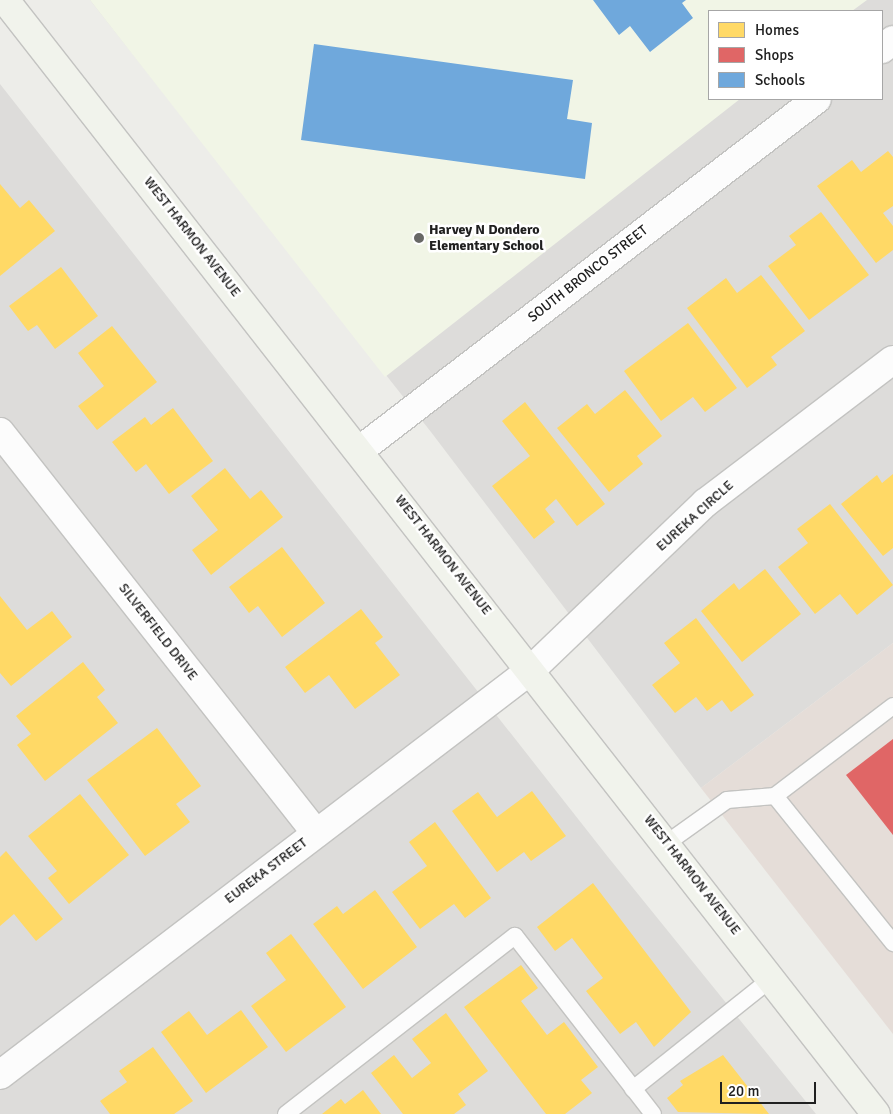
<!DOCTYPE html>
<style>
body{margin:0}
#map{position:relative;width:893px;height:1114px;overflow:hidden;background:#edede9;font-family:Signika,sans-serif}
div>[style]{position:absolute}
.residential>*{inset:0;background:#dddcda}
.commercial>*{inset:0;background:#e5ddd8}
.education>*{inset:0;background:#f1f5e6}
.homes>*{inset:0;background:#ffd966}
.shops>*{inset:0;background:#e06666}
.schools>*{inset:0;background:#6fa8dc}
.roads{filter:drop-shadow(1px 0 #c3c3c1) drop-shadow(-1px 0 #c3c3c1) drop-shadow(0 1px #c3c3c1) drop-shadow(0 -1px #c3c3c1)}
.lane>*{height:16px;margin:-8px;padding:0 8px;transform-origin:8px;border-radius:8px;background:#fcfcfc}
.street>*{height:28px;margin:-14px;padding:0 14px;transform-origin:14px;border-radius:14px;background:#fcfcfc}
.secondary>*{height:28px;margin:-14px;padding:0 14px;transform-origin:14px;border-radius:14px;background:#f1f3ec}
.dots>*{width:14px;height:14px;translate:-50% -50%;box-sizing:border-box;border:2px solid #fff;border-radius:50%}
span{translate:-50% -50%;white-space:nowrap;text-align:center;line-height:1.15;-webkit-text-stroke:5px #fff;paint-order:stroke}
.poi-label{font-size:14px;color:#202020;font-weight:700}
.left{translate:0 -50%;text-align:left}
.street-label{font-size:14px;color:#202020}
.legend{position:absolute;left:708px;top:10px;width:175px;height:90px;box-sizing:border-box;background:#fff;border:1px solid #a6a6a6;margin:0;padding:6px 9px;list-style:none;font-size:15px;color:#202020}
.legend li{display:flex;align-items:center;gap:10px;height:25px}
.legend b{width:25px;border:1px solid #a6a6a6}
.scale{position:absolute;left:720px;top:1082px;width:96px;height:22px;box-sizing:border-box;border:2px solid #202020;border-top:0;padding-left:6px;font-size:15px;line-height:18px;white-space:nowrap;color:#202020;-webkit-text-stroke:4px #fff;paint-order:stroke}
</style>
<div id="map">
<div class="residential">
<i style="clip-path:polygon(evenodd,90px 0,893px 0,893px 643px,701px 788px,431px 432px,90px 0,709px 11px,882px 11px,882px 99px,709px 99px,709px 11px)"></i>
<i style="clip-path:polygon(0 84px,608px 857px,816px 1114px,0 1114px)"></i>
</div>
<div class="commercial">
<i style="clip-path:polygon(893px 643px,893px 1034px,701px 788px)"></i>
</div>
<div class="education">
<i style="clip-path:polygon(90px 0,867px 0,852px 11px,709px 11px,709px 99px,740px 99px,385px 377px)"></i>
</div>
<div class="homes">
<i style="clip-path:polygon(888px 151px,893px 157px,893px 206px,883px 213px,893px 226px,893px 250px,876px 263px,817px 186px,852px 160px,861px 172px)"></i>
<i style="clip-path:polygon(0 184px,20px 208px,29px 200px,55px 231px,0 276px)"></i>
<i style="clip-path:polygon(821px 212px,869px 275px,809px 320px,768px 266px,796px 245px,789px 236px)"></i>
<i style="clip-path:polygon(61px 267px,98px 316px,55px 349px,37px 325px,28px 331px,9px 306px)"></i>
<i style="clip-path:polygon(761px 275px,805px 331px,771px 357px,777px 365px,747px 388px,687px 308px,726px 278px,737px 293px)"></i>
<i style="clip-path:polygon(688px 323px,737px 388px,705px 412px,693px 397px,661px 421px,624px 371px)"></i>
<i style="clip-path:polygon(112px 326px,157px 382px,97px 430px,78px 406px,104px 386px,78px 353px)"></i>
<i style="clip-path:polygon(625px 390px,662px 436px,637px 456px,643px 464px,609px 492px,557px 428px,587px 404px,595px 414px)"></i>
<i style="clip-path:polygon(525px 402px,605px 504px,577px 526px,556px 499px,545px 509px,555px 522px,534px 539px,492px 486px,530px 456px,502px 421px)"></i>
<i style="clip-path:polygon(173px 408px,213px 461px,169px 494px,146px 464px,136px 472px,112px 442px,145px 417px,151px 425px)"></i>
<i style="clip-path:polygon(225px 468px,250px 499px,261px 490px,283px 517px,211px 575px,192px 550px,218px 530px,191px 496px)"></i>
<i style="clip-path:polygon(893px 474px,893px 548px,883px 556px,841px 504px,877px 475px,882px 483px)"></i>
<i style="clip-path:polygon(830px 504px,893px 585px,857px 615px,840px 594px,815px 614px,778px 567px,808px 543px,797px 529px)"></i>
<i style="clip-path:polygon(282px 547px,325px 603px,282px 637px,258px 606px,249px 613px,229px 587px)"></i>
<i style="clip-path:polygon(765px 569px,801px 614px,742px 662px,701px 611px,734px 583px,739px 590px)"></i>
<i style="clip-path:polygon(0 596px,27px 630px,52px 611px,72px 637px,11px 686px,0 673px)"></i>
<i style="clip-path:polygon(361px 609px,383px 637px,375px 643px,400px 675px,355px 709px,329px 675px,305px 693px,285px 667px)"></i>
<i style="clip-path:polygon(696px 618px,754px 695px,731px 712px,722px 700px,707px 711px,696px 697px,675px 713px,652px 685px,680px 663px,664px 643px)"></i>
<i style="clip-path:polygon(83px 662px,105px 690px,97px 697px,118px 723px,45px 781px,17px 745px,31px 734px,16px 716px)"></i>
<i style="clip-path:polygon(157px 728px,201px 786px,176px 804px,190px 822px,145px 856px,87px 780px)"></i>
<i style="clip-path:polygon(532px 791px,566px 836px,531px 861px,524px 852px,497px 872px,452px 811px,478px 792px,497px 817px)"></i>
<i style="clip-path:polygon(80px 794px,129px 855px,69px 904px,48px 878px,57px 871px,28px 836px)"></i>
<i style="clip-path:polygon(435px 822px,491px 898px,465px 918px,454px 904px,420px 929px,392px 892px,427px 866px,409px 842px)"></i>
<i style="clip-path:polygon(6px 851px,63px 919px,36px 941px,14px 914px,0 926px,0 857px)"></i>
<i style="clip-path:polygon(593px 883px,691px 1012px,654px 1047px,636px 1022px,620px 1034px,586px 991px,603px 978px,572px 938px,555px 951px,537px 927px)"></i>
<i style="clip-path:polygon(375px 890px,417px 947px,363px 989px,313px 924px,337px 906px,343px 914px)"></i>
<i style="clip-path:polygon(291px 934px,346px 1007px,286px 1052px,251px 1006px,286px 980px,266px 953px)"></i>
<i style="clip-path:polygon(521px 965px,538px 988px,521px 1001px,547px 1035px,564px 1022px,598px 1067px,581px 1080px,592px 1093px,565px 1114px,546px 1114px,464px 1007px)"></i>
<i style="clip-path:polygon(241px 1010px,268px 1047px,206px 1093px,161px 1032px,189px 1011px,207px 1035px)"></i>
<i style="clip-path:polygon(446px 1013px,488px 1071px,458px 1094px,466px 1105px,454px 1114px,403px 1114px,371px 1073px,394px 1055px,412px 1078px,431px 1063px,412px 1039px)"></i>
<i style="clip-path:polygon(153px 1047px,193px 1101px,174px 1114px,110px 1114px,100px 1101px,127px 1082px,119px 1071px)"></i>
<i style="clip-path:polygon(723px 1055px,769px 1114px,678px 1112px,667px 1098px,683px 1085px,680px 1081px)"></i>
<i style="clip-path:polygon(363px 1090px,381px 1114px,322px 1114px,341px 1099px,345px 1104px)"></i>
</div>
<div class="shops">
<i style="clip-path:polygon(893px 739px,893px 835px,846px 775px)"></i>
</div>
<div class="schools">
<i style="clip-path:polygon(593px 0,686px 0,682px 3px,693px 18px,650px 52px,630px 26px,619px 35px)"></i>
<i style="clip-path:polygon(314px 44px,573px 80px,567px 119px,592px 123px,585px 179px,301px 140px)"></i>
</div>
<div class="roads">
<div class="lane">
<i style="left:893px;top:706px;width:148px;rotate:142.7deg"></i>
<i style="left:775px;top:796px;width:189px;rotate:51.2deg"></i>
<i style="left:667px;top:843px;width:74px;rotate:-35.6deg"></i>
<i style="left:727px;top:800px;width:48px;rotate:-4.8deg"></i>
<i style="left:633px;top:1089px;width:178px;rotate:-38.6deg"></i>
<i style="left:286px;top:1114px;width:290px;rotate:-37.9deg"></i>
<i style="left:515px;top:936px;width:225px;rotate:52.2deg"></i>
</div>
<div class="street">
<i style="left:882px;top:49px;width:14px;rotate:-39deg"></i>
<i style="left:0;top:432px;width:511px;rotate:51.76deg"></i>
<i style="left:360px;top:450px;width:576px;rotate:-37.53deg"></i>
<i style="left:0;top:1075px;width:669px;rotate:-37.35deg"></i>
<i style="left:532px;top:669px;width:240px;rotate:-43.8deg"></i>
<i style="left:705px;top:503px;width:236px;rotate:-37.3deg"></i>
</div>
<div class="secondary">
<i style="left:5px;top:0;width:1414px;rotate:51.98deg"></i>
</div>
</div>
<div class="dots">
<i style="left:419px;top:238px;background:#686866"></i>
</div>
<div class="poi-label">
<span class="left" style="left:429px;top:238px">Harvey N Dondero<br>Elementary School</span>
</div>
<div class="street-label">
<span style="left:192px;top:237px;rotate:52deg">WEST HARMON AVENUE</span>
<span style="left:588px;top:274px;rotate:-38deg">SOUTH BRONCO STREET</span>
<span style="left:695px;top:516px;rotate:-42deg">EUREKA CIRCLE</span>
<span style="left:443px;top:555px;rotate:52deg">WEST HARMON AVENUE</span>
<span style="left:158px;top:632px;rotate:52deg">SILVERFIELD DRIVE</span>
<span style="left:266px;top:871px;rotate:-37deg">EUREKA STREET</span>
<span style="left:692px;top:875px;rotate:52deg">WEST HARMON AVENUE</span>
</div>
<ul class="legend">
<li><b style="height:14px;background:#ffd966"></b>Homes</li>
<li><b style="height:14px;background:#e06666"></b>Shops</li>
<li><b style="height:14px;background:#6fa8dc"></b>Schools</li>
</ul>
<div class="scale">20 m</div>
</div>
